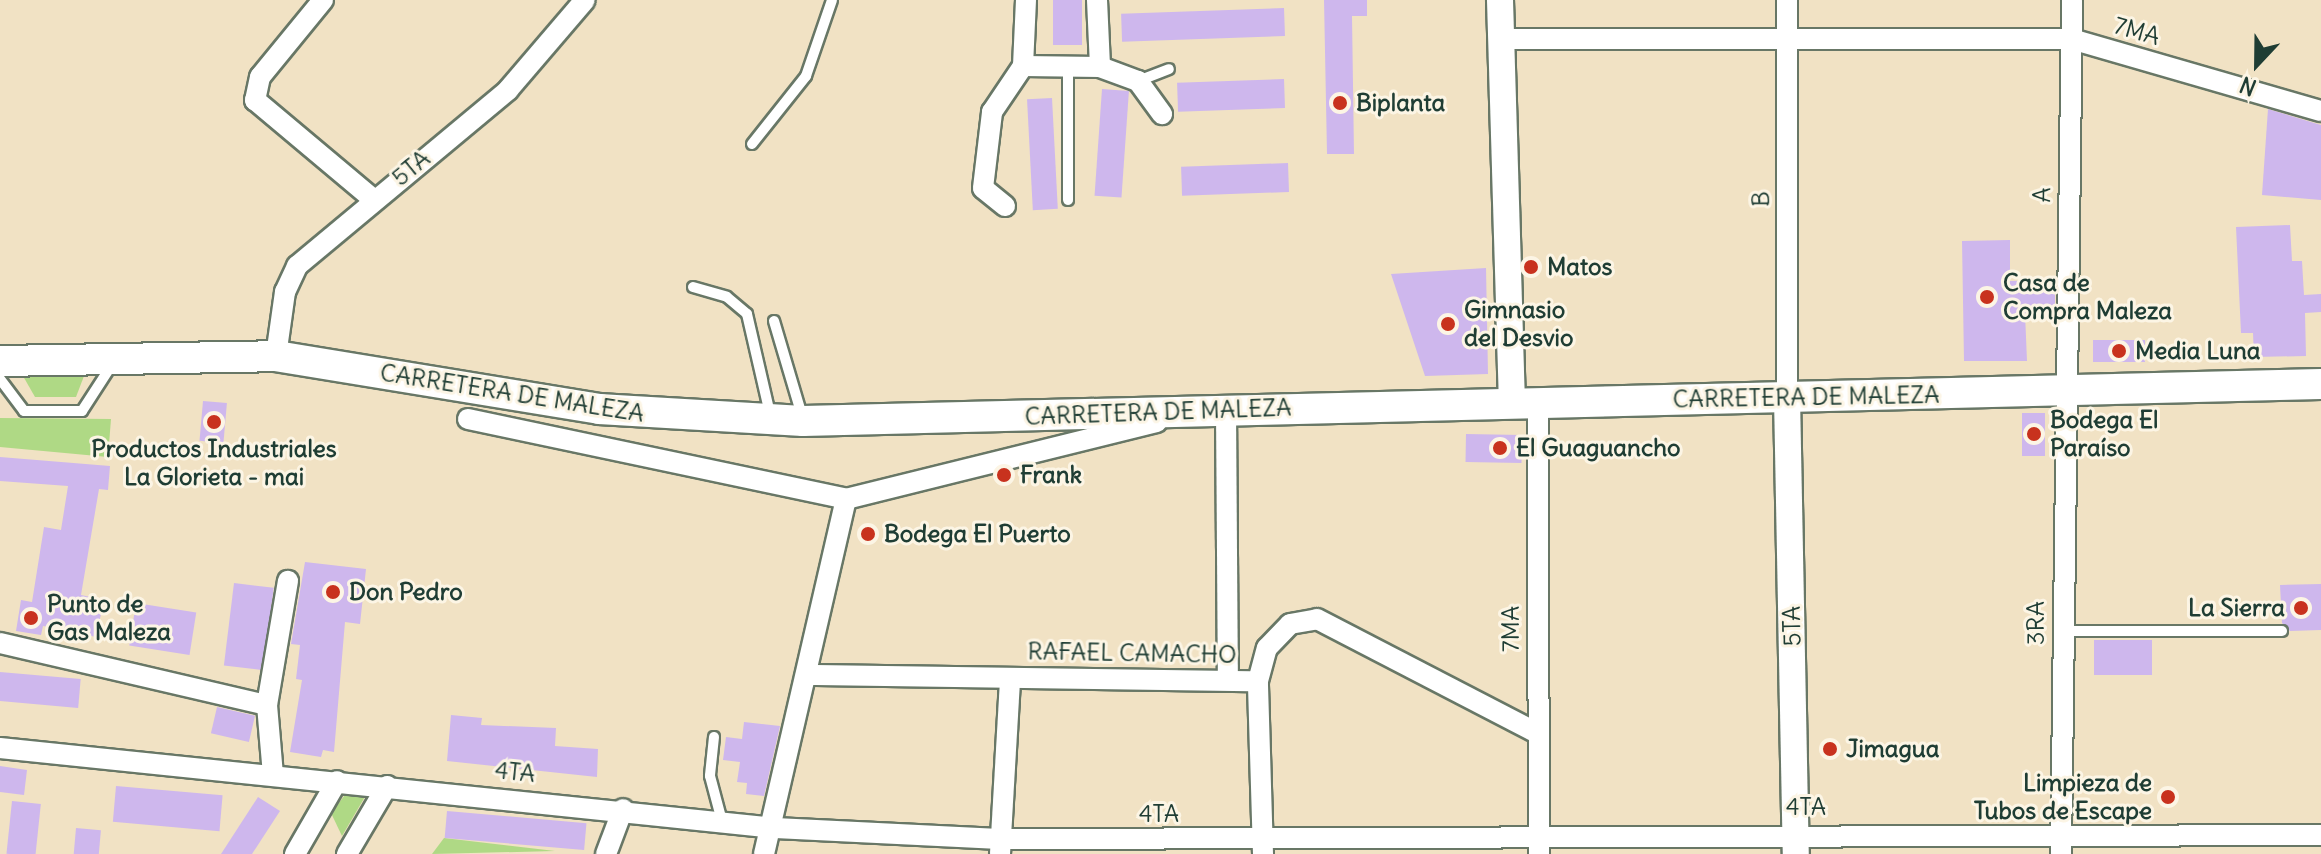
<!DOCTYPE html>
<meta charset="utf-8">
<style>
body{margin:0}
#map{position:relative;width:2321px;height:854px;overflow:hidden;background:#f1e2c4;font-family:Delius,sans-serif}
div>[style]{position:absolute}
.green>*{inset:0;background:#afd985}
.building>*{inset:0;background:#ceb7ed;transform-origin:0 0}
.roads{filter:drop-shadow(2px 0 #687766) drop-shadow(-2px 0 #687766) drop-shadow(0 2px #687766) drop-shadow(0 -2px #687766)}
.service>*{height:10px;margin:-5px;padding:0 5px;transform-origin:5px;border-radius:5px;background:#fff}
.minor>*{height:20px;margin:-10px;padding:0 10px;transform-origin:10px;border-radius:10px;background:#fff}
.tertiary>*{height:26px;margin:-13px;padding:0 13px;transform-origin:13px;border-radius:13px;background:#fff}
.secondary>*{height:30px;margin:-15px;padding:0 15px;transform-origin:15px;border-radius:15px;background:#fff}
.dots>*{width:22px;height:22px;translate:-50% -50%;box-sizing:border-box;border:4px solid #fcf5e5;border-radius:50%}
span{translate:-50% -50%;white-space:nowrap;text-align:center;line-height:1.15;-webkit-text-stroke:6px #fcf5e5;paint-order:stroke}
.street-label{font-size:24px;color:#1f3d34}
.poi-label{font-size:24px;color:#1f3d34;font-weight:700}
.left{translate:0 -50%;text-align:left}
.right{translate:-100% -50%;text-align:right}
.north{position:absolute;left:2217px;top:24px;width:80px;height:80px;-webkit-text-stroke:6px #fcf5e5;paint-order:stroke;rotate:202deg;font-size:22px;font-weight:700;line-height:32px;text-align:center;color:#1f3d34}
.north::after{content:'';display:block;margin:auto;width:28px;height:36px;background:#1f3d34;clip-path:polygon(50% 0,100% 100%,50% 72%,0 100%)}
</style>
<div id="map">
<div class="green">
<i style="clip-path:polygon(23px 376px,84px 376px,76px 397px,35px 397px)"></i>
<i style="clip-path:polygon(0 418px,111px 419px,108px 457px,0 447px)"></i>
<i style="clip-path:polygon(348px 791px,366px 795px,342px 836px,331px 813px)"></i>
<i style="clip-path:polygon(444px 838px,555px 851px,432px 854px)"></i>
</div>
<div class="building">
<i style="left:1053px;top:0;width:29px;height:45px"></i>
<i style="clip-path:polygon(1324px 0,1367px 0,1367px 16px,1352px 16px,1354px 154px,1327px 154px)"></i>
<i style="left:1284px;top:8px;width:28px;height:163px;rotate:88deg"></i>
<i style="left:1284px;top:79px;width:29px;height:107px;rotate:88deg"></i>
<i style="left:1102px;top:89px;width:27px;height:107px;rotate:4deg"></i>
<i style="left:1052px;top:98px;width:111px;height:25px;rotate:87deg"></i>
<i style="clip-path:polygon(2268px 109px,2321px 125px,2321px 200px,2262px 195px)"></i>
<i style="left:1288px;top:163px;width:29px;height:107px;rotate:88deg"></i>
<i style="clip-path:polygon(2290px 225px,2292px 261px,2302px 261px,2304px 295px,2321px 294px,2321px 312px,2305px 313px,2306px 356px,2254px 357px,2253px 333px,2241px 333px,2236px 227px)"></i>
<i style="clip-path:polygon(2010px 240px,2010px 281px,2055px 280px,2055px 312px,2025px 313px,2027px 361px,1964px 361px,1962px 241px)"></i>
<i style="clip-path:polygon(1486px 268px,1488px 374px,1425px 376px,1391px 274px)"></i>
<i style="left:2145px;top:340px;width:22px;height:52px;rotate:90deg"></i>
<i style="left:203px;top:401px;width:24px;height:40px;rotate:5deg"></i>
<i style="left:2022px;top:413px;width:23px;height:43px"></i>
<i style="left:1466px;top:434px;width:56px;height:28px;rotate:1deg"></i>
<i style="clip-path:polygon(0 457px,110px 466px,108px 490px,99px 489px,81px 595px,104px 600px,96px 637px,43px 626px,41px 635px,16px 631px,21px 600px,32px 602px,44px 527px,61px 530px,68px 486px,0 481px)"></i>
<i style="clip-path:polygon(305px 562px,366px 569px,360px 624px,345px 622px,334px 752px,323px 750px,321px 757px,290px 752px,302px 680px,296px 679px,300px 645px,291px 644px)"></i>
<i style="left:234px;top:583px;width:40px;height:83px;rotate:7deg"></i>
<i style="clip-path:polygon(2321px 584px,2321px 630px,2290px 631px,2282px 623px,2280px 585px)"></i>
<i style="left:136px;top:603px;width:61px;height:43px;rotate:9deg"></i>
<i style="left:2094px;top:640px;width:58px;height:35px"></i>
<i style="left:0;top:672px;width:81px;height:29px;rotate:5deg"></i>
<i style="left:217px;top:707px;width:39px;height:27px;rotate:13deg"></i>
<i style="clip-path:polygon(451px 715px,482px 718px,481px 725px,556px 728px,555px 746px,598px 749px,597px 777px,447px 761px)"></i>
<i style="clip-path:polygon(744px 722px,780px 726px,764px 796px,746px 794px,747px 783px,737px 782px,740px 762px,723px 760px,726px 737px,742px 739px)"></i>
<i style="clip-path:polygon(0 766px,27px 770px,24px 795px,0 792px)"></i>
<i style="left:116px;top:786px;width:107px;height:36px;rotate:5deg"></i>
<i style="clip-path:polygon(258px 797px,280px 811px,252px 854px,221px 854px)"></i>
<i style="left:12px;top:801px;width:29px;height:53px;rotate:6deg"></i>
<i style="left:447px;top:811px;width:140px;height:27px;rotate:5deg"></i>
<i style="left:76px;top:828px;width:25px;height:26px;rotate:5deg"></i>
</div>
<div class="roads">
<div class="service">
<i style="left:1068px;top:67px;width:133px;rotate:90deg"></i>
<i style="left:1138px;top:81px;width:33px;rotate:-21deg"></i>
<i style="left:752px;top:144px;width:87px;rotate:-51.5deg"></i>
<i style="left:806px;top:76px;width:80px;rotate:-71.1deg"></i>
<i style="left:693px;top:287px;width:35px;rotate:16deg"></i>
<i style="left:727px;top:297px;width:26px;rotate:40deg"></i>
<i style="left:747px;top:314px;width:107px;rotate:77deg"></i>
<i style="left:774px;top:321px;width:102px;rotate:73.5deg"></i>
<i style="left:0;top:379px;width:40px;rotate:53deg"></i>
<i style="left:24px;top:411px;width:58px"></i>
<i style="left:82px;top:411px;width:57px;rotate:-57.1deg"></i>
<i style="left:2064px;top:631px;width:218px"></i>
<i style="left:714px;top:737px;width:39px;rotate:96deg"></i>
<i style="left:710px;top:776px;width:47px;rotate:75.1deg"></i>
</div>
<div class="minor">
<i style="left:323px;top:0;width:99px;rotate:129.3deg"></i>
<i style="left:260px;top:77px;width:24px;rotate:102deg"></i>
<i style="left:255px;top:100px;width:154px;rotate:40deg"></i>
<i style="left:1097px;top:0;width:67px;rotate:87.4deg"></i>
<i style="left:1787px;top:0;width:397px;rotate:90deg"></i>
<i style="left:1501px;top:39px;width:570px"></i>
<i style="left:2071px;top:39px;width:260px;rotate:16.1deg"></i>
<i style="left:1023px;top:66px;width:77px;rotate:0.7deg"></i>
<i style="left:1100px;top:67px;width:40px;rotate:20.2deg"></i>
<i style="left:1138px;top:81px;width:41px;rotate:54deg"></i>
<i style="left:1005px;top:206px;width:28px;rotate:-141deg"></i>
<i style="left:983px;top:188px;width:77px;rotate:-83.2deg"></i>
<i style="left:992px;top:112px;width:55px;rotate:-56deg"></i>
<i style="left:1023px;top:66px;width:66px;rotate:-87.4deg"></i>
<i style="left:276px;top:356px;width:65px;rotate:-82deg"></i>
<i style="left:285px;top:292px;width:29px;rotate:-65deg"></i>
<i style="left:297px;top:266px;width:275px;rotate:-39.8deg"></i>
<i style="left:508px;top:90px;width:118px;rotate:-49.5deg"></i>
<i style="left:1538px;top:403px;width:451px;rotate:89.9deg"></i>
<i style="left:1226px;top:409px;width:271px;rotate:89.6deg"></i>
<i style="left:468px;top:419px;width:386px;rotate:11.9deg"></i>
<i style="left:846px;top:499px;width:320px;rotate:-13.9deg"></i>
<i style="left:0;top:643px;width:274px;rotate:13.1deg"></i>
<i style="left:808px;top:675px;width:450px;rotate:0.8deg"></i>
<i style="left:0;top:748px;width:779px;rotate:5.89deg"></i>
<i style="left:775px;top:828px;width:225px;rotate:2.8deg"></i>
<i style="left:1000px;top:839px;width:1321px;rotate:-0.17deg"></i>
<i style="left:273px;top:775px;width:70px;rotate:-94.9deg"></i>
<i style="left:267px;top:705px;width:126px;rotate:-80.4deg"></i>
<i style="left:295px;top:854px;width:84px;rotate:-60.1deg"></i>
<i style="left:347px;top:854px;width:79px;rotate:-59.5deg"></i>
<i style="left:606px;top:854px;width:48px;rotate:-69.3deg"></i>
<i style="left:764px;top:854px;width:364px;rotate:-77deg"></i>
<i style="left:1000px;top:854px;width:176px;rotate:-86.7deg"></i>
<i style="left:1263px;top:854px;width:173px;rotate:-91.7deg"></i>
<i style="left:1258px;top:681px;width:34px;rotate:-75deg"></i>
<i style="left:1267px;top:648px;width:33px;rotate:-46deg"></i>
<i style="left:1290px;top:624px;width:27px;rotate:-10deg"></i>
<i style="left:1317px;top:619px;width:248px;rotate:27.4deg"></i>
<i style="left:2061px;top:854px;width:854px;rotate:-89.26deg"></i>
</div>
<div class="tertiary">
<i style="left:1500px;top:0;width:403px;rotate:88.3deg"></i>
<i style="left:1787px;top:397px;width:457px;rotate:88.9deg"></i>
</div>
<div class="secondary">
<i style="left:0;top:361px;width:276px;rotate:-1deg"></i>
<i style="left:276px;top:356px;width:327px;rotate:9.3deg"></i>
<i style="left:599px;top:409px;width:204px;rotate:3.4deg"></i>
<i style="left:803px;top:421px;width:1518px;rotate:-1.4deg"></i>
</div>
</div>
<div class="dots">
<i style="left:1340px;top:103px;background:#c8321e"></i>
<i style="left:1531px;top:267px;background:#c8321e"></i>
<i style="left:1987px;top:297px;background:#c8321e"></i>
<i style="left:1448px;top:324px;background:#c8321e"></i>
<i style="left:2119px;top:351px;background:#c8321e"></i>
<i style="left:214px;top:422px;background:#c8321e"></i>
<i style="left:2034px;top:434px;background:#c8321e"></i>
<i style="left:1500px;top:448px;background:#c8321e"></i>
<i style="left:1004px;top:475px;background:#c8321e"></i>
<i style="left:868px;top:534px;background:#c8321e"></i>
<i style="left:333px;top:592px;background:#c8321e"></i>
<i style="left:2301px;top:608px;background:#c8321e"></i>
<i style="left:31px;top:618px;background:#c8321e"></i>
<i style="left:1830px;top:749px;background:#c8321e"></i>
<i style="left:2168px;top:797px;background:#c8321e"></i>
</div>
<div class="street-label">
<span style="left:2137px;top:31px;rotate:16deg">7MA</span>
<span style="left:411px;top:168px;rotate:-39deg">5TA</span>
<span style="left:2042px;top:195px;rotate:-89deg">A</span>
<span style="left:1761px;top:199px;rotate:-90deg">B</span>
<span style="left:512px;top:393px;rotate:9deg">CARRETERA DE MALEZA</span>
<span style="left:1806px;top:397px;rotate:-1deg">CARRETERA DE MALEZA</span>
<span style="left:1158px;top:412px;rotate:-2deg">CARRETERA DE MALEZA</span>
<span style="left:2036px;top:623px;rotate:-90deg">3RA</span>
<span style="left:1792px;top:626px;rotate:-91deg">5TA</span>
<span style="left:1511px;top:629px;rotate:-90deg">7MA</span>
<span style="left:1132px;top:653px;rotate:1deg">RAFAEL CAMACHO</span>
<span style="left:515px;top:772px;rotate:6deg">4TA</span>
<span style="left:1806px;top:807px">4TA</span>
<span style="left:1159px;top:814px">4TA</span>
</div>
<div class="poi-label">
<span class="left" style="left:1356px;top:103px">Biplanta</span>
<span class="left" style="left:1547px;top:267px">Matos</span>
<span class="left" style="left:2003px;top:297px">Casa de<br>Compra Maleza</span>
<span class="left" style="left:1464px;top:324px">Gimnasio<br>del Desvio</span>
<span class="left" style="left:2135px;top:351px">Media Luna</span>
<span class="left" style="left:2050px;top:434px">Bodega El<br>Paraíso</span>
<span class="left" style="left:1516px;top:448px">El Guaguancho</span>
<span style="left:214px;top:463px">Productos Industriales<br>La Glorieta - mai</span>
<span class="left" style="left:1020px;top:475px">Frank</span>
<span class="left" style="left:884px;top:534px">Bodega El Puerto</span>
<span class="left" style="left:349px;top:592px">Don Pedro</span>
<span class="left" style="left:47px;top:618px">Punto de<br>Gas Maleza</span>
<span class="right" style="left:2285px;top:608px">La Sierra</span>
<span class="left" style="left:1846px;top:749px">Jimagua</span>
<span class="right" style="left:2152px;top:797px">Limpieza de<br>Tubos de Escape</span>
</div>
<div class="north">N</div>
</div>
